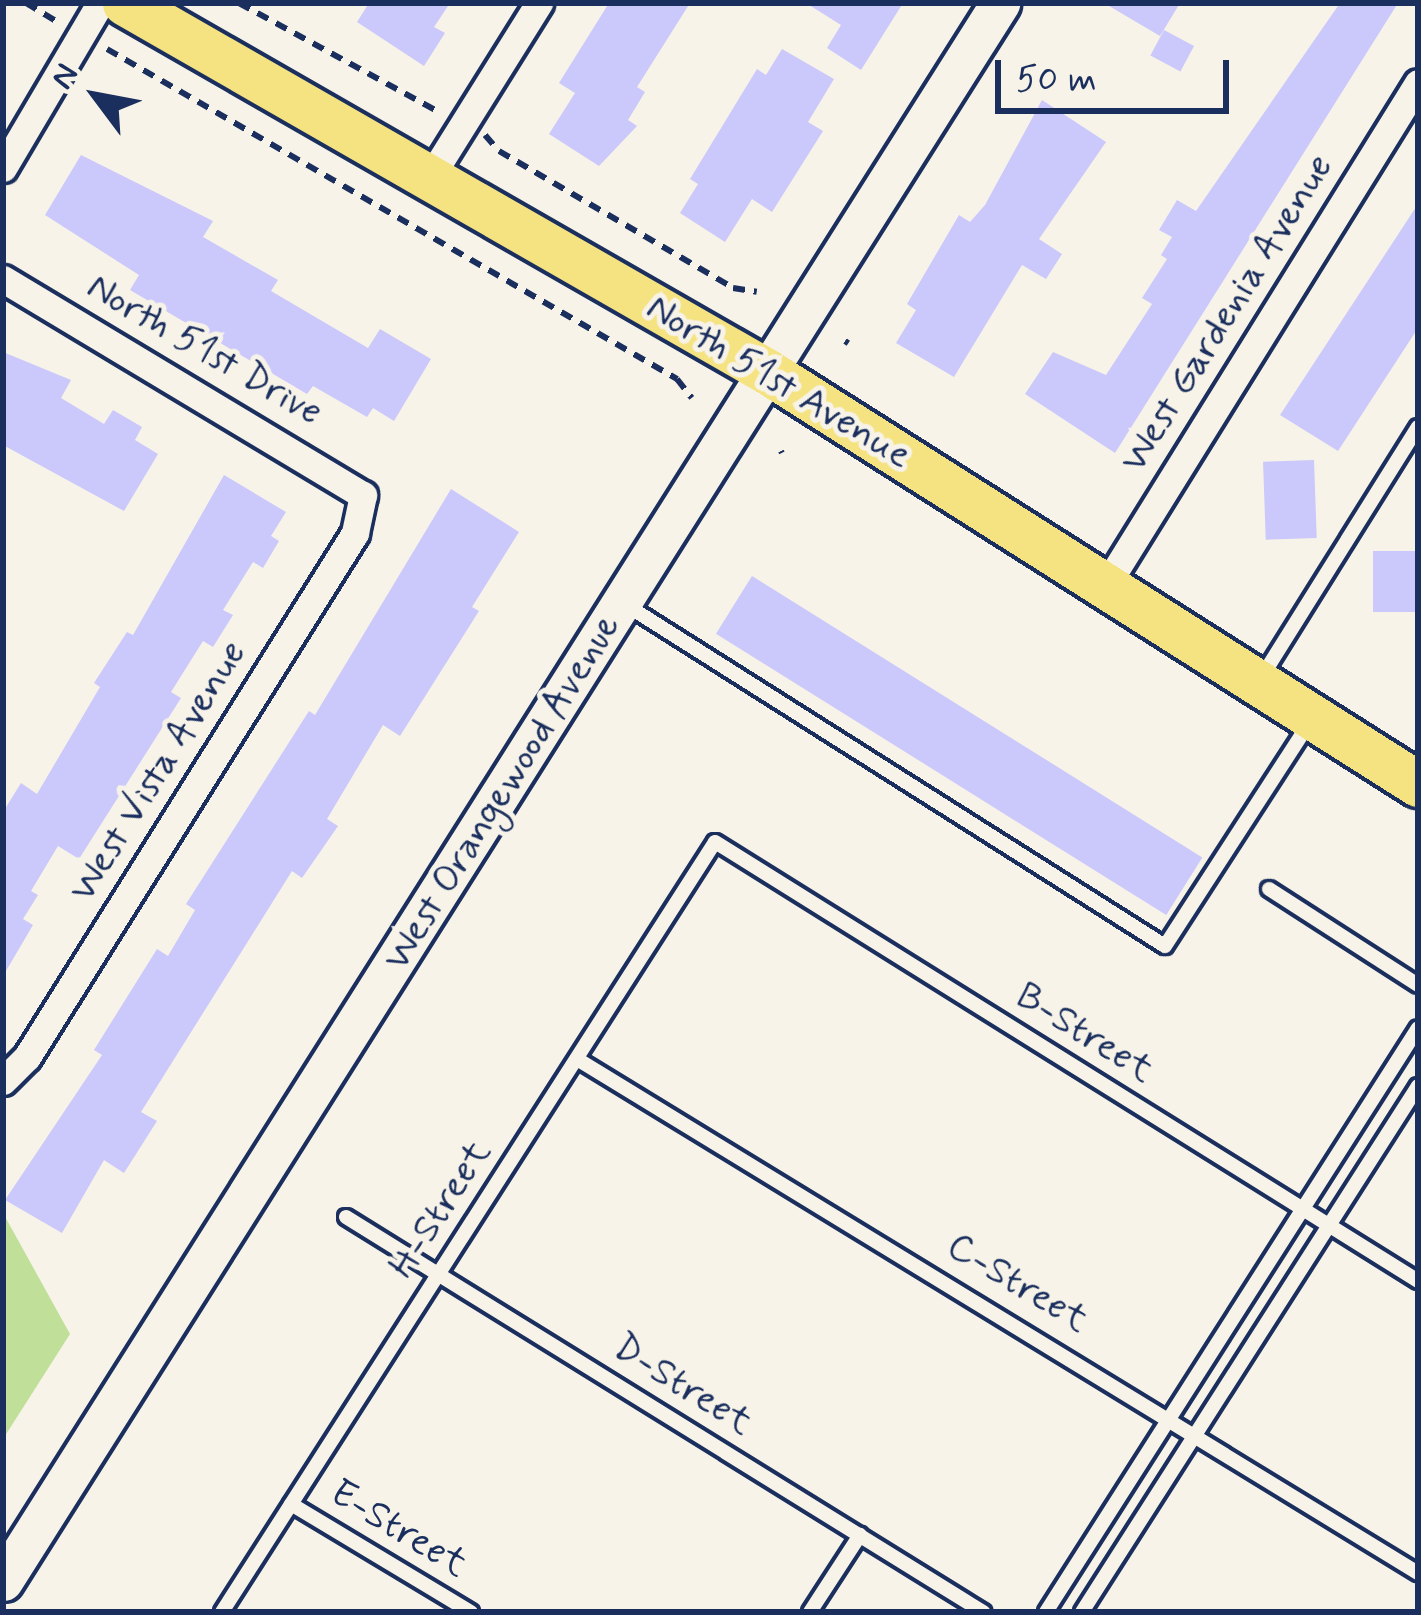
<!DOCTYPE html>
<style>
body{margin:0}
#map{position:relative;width:1421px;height:1615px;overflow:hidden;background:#f7f3e8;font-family:Mynerve,sans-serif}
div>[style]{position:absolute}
.green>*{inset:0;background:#c0e099}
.building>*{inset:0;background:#cbc8fb;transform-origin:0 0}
.path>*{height:6px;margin-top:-3px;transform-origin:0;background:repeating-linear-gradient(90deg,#1b2f5e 0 12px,transparent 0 21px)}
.roads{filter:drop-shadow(3px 0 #1b2f5e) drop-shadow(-3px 0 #1b2f5e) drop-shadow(0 3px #1b2f5e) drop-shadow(0 -3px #1b2f5e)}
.lane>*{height:14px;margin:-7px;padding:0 7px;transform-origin:7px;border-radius:7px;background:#f7f3e8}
.street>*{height:27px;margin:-13.5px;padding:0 13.5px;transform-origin:13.5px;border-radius:13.5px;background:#f7f3e8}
.secondary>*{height:39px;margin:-19.5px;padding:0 19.5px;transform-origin:19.5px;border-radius:19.5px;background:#f7f3e8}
.primary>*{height:45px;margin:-22.5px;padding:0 22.5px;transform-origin:22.5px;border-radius:22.5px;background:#f5e382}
span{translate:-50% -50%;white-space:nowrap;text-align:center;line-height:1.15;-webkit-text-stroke:10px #f7f3e8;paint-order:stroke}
.street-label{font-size:39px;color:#1b2f5e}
.frame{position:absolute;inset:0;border:6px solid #1b2f5e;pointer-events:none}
.north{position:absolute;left:36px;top:36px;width:120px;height:120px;-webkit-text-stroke:9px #f7f3e8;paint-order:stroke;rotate:302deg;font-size:33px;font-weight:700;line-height:48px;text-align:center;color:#1b2f5e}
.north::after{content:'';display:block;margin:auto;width:42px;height:54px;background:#1b2f5e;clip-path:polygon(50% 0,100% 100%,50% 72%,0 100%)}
.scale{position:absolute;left:995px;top:60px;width:234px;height:54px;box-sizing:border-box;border:6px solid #1b2f5e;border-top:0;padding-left:15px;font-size:36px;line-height:42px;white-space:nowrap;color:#1b2f5e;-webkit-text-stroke:9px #f7f3e8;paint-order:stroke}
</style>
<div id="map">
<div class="green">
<i style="clip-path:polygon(3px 1213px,70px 1334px,3px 1439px)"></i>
</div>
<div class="building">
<i style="clip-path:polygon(369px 3px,450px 3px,434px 27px,445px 33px,424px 66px,357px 22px)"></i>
<i style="clip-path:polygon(609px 3px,690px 3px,637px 87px,645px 92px,628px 120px,637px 126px,599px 166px,549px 134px,575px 93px,559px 83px)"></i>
<i style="clip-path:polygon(806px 3px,903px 3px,861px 70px,827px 48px,841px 25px)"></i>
<i style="clip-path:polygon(1104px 3px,1180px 3px,1160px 36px)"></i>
<i style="clip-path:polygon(1340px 3px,1398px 3px,1115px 453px,1025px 394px,1053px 352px,1106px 375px,1152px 304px,1142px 298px,1167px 259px,1161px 255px,1172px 237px,1159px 230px,1177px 200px,1196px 211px)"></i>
<i style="left:1164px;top:30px;width:34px;height:29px;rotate:28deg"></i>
<i style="clip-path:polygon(782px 49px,834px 79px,808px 122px,823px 131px,772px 212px,752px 199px,725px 242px,680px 213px,698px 184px,690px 179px,757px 69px,766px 75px)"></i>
<i style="clip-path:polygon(1042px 100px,1106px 142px,1039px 239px,1062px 254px,1046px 279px,1022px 265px,954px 377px,896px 343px,916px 310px,907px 304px,959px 215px,970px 222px,985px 205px)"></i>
<i style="clip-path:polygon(81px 155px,213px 221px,203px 237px,278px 280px,271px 291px,368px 348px,380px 329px,431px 359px,394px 421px,373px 408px,367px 417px,313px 386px,307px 394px,130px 290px,139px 275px,45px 215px)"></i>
<i style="clip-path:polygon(1418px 204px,1418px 328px,1338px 451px,1280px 415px)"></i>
<i style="clip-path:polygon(3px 352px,71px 380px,61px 398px,104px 424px,113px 410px,142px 427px,135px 440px,158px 454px,124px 511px,3px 445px)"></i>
<i style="left:1314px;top:460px;width:78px;height:51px;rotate:88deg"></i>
<i style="clip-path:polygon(224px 475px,286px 512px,271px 536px,279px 541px,263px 568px,253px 562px,223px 610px,233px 615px,213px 647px,203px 641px,171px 692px,181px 698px,79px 859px,58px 846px,31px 891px,38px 895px,23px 919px,33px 925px,3px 976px,3px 812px,21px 783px,37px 794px,100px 687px,94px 683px,127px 632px,133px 635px)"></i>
<i style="clip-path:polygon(451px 489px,519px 532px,472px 607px,479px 611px,400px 736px,383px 725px,327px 819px,338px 826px,302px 878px,292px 871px,141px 1112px,157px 1121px,124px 1173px,104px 1160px,62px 1233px,5px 1200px,102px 1055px,94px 1050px,157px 949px,168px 956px,195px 910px,186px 904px,309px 711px,315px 715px)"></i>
<i style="left:1418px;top:551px;width:61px;height:45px;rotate:90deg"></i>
<i style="left:752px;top:576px;width:531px;height:68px;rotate:32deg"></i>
</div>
<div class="path">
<i style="left:26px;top:3px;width:39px;rotate:31deg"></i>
<i style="left:239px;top:3px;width:230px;rotate:28.6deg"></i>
<i style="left:107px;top:49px;width:659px;rotate:30.07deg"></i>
<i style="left:677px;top:379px;width:24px;rotate:52deg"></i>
<i style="left:485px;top:135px;width:21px;rotate:49deg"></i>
<i style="left:499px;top:151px;width:271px;rotate:30.3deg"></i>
<i style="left:733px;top:288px;width:24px;rotate:9deg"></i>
<i style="left:845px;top:341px;width:4px;rotate:34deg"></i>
<i style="left:781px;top:451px;width:2px;rotate:63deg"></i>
</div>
<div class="roads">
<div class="lane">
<i style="left:623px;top:603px;width:641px;rotate:32.33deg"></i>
<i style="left:1165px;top:946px;width:265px;rotate:-57.1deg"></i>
<i style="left:1261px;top:678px;width:296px;rotate:-58deg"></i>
<i style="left:1269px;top:889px;width:177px;rotate:32.8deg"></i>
<i style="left:577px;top:1059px;width:986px;rotate:31.43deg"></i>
<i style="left:346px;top:1217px;width:750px;rotate:31.8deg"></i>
<i style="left:291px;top:1504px;width:210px;rotate:31deg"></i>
<i style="left:222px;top:1612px;width:914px;rotate:-57.37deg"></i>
<i style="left:715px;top:842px;width:829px;rotate:31.98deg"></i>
<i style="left:810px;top:1612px;width:92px;rotate:-57deg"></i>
<i style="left:1046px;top:1612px;width:692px;rotate:-57.5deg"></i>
<i style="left:1082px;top:1612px;width:624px;rotate:-57.43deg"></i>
</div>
<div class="street">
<i style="left:3px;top:168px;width:191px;rotate:-59.5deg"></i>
<i style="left:429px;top:179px;width:208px;rotate:-58deg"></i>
<i style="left:3px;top:279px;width:420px;rotate:31deg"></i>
<i style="left:363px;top:495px;width:39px;rotate:102deg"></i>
<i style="left:355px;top:533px;width:618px;rotate:122.04deg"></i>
<i style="left:27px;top:1057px;width:34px;rotate:135deg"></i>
<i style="left:1105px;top:587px;width:593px;rotate:-58.16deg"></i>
</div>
<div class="secondary">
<i style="left:3px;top:1581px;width:1867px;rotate:-57.71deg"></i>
</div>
<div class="primary">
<i style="left:125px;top:3px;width:741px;rotate:29.85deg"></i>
<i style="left:768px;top:372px;width:770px;rotate:32.37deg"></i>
</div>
</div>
<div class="street-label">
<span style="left:1228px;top:314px;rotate:-58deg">West Gardenia Avenue</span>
<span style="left:204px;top:351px;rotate:30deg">North 51st Drive</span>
<span style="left:778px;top:383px;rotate:31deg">North 51st Avenue</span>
<span style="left:159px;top:772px;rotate:-58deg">West Vista Avenue</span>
<span style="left:503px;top:793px;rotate:-58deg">West Orangewood Avenue</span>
<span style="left:1084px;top:1034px;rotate:32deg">B-Street</span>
<span style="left:441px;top:1210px;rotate:-57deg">H-Street</span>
<span style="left:1017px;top:1284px;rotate:31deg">C-Street</span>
<span style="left:682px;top:1386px;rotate:32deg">D-Street</span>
<span style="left:398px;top:1530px;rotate:31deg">E-Street</span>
</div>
<div class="frame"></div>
<div class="north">N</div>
<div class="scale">50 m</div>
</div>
